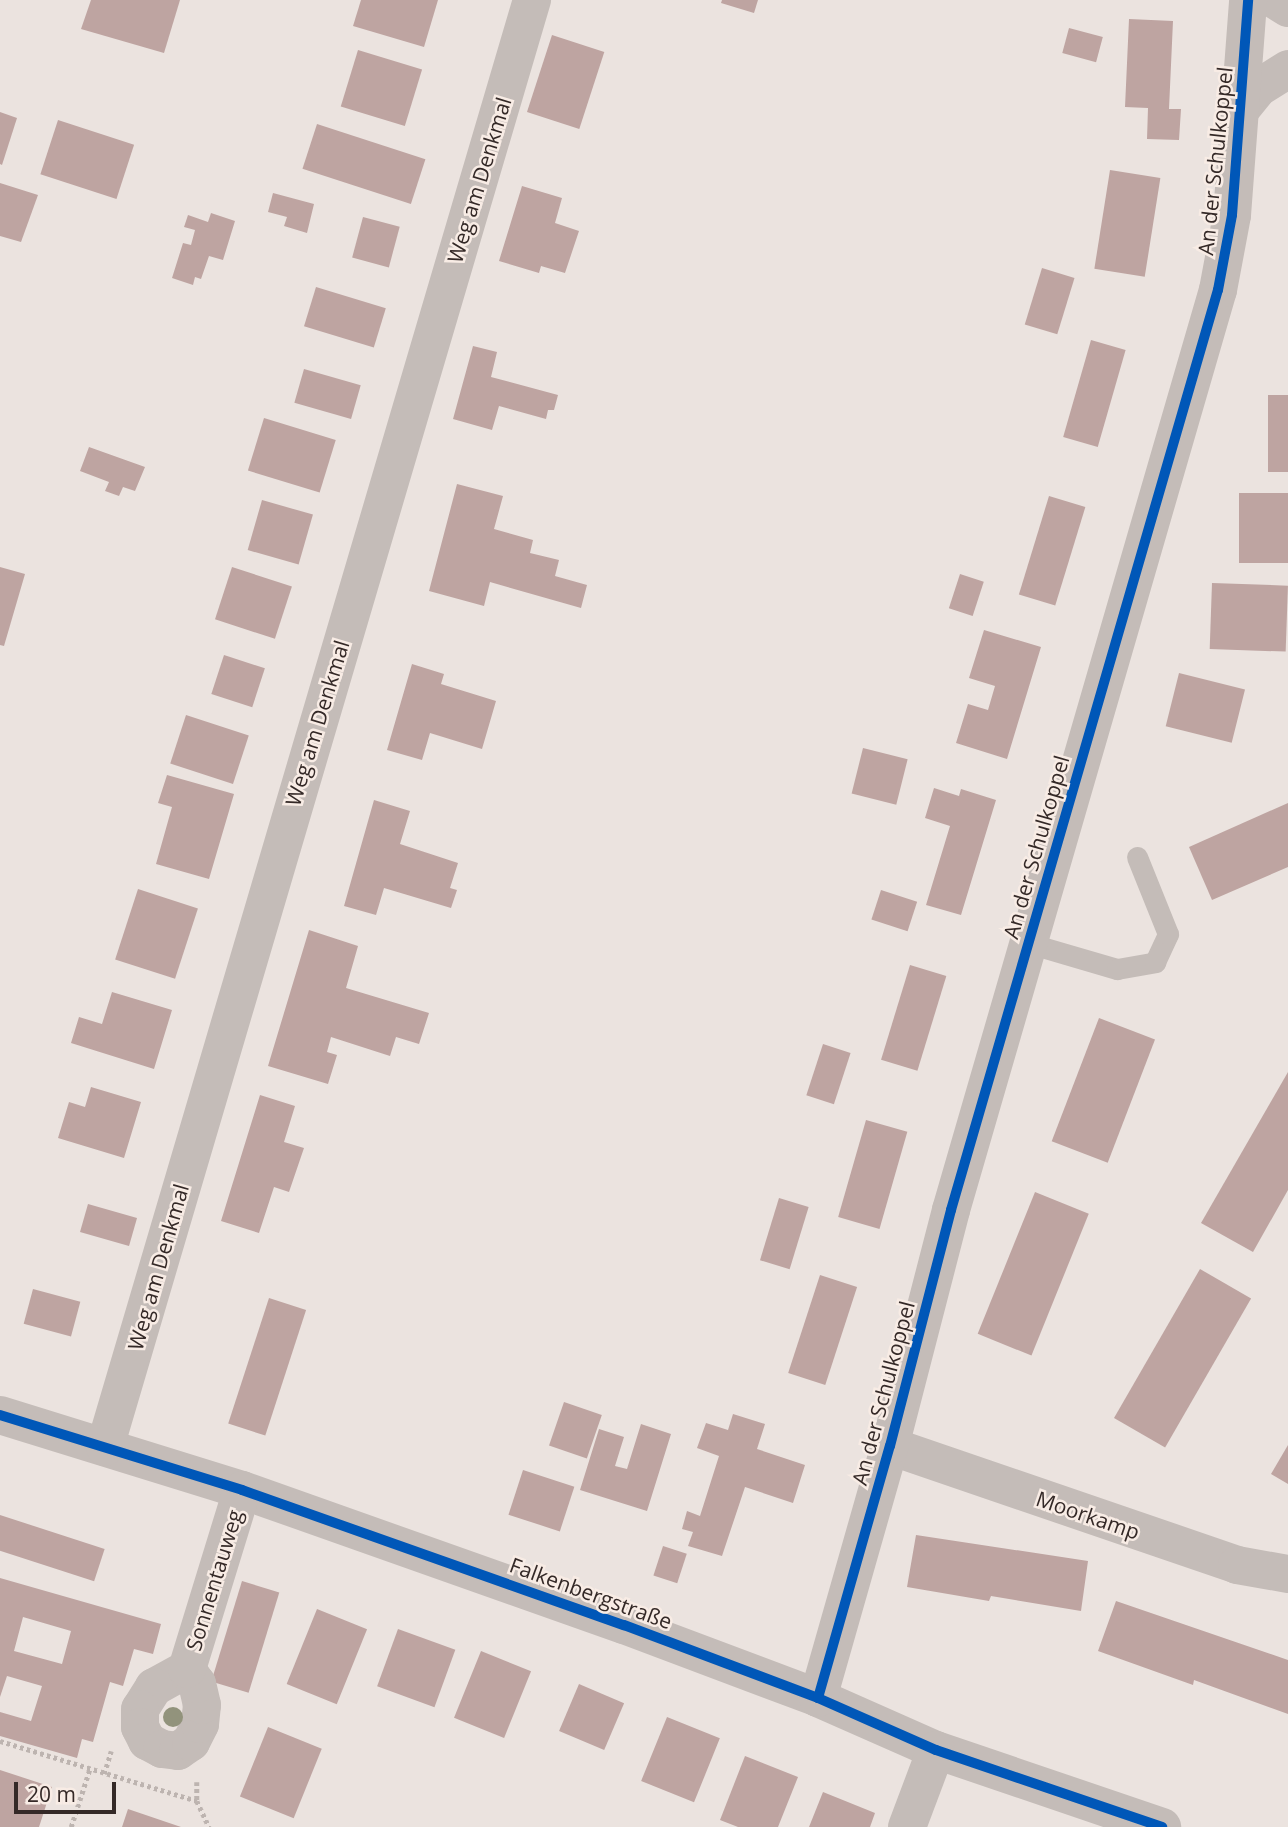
<!DOCTYPE html>
<meta charset="utf-8">
<style>
body{margin:0}
#map{position:relative;width:1288px;height:1827px;overflow:hidden;background:#ebe3df;font-family:"Open Sans",sans-serif}
div>[style]{position:absolute}
.building>*{inset:0;background:#bea4a1;transform-origin:0 0}
.path>*{height:4.5px;margin-top:-2.25px;transform-origin:0;background:repeating-linear-gradient(90deg,#bdb4b0 0 3.5px,transparent 0 7px)}
.service>*{height:21px;margin:-10.5px;padding:0 10.5px;transform-origin:10.5px;border-radius:10.5px;background:#c4bcb8}
.minor>*{height:38px;margin:-19px;padding:0 19px;transform-origin:19px;border-radius:19px;background:#c4bcb8}
.cycleway>*{height:10px;margin:-5px;padding:0 5px;transform-origin:5px;border-radius:5px;background:#0057b8}
.trees>*{width:20px;height:20px;margin:-10px;border-radius:50%;background:#92937c}
span{translate:-50% -50%;white-space:nowrap;text-align:center;line-height:1.15;-webkit-text-stroke:5px #f8ece5;paint-order:stroke}
.street-label{font-size:21px;color:#342927}
.scale{position:absolute;left:14px;top:1782px;width:102px;height:32px;box-sizing:border-box;border:4px solid #342927;border-top:0;padding-left:9px;font-size:21px;line-height:24px;white-space:nowrap;color:#342927;-webkit-text-stroke:5px #f8ece5;paint-order:stroke}
</style>
<div id="map">
<div class="building">
<i style="clip-path:polygon(91px 0,180px 0,164px 53px,81px 29px)"></i>
<i style="clip-path:polygon(361px 0,438px 0,424px 47px,353px 26px)"></i>
<i style="clip-path:polygon(722px 0,758px 0,754px 13px,721px 3px)"></i>
<i style="clip-path:polygon(1129px 19px,1173px 21px,1169px 109px,1181px 109px,1179px 140px,1147px 139px,1148px 108px,1125px 107px)"></i>
<i style="left:1069px;top:28px;width:35px;height:26px;rotate:15deg"></i>
<i style="left:552px;top:35px;width:55px;height:81px;rotate:18deg"></i>
<i style="left:358px;top:50px;width:67px;height:59px;rotate:17deg"></i>
<i style="clip-path:polygon(0 112px,17px 118px,2px 165px,0 164px)"></i>
<i style="left:58px;top:120px;width:80px;height:57px;rotate:18deg"></i>
<i style="left:317px;top:124px;width:114px;height:47px;rotate:18deg"></i>
<i style="left:1110px;top:170px;width:51px;height:100px;rotate:9deg"></i>
<i style="clip-path:polygon(0 183px,38px 195px,21px 242px,0 236px)"></i>
<i style="clip-path:polygon(522px 186px,562px 198px,555px 223px,579px 231px,565px 273px,541px 266px,539px 273px,499px 261px)"></i>
<i style="clip-path:polygon(273px 193px,314px 204px,307px 233px,284px 226px,287px 217px,268px 212px)"></i>
<i style="clip-path:polygon(211px 213px,235px 221px,223px 260px,209px 256px,201px 279px,195px 277px,193px 285px,172px 278px,183px 243px,191px 245px,195px 230px,184px 227px,188px 215px,208px 222px)"></i>
<i style="left:363px;top:217px;width:38px;height:42px;rotate:15deg"></i>
<i style="left:1042px;top:268px;width:34px;height:59px;rotate:17deg"></i>
<i style="left:316px;top:287px;width:73px;height:41px;rotate:17deg"></i>
<i style="left:1091px;top:340px;width:36px;height:101px;rotate:16deg"></i>
<i style="clip-path:polygon(473px 346px,497px 352px,491px 377px,558px 395px,554px 410px,548px 410px,546px 419px,499px 406px,492px 430px,453px 419px)"></i>
<i style="left:304px;top:369px;width:59px;height:35px;rotate:16deg"></i>
<i style="left:1268px;top:395px;width:20px;height:77px"></i>
<i style="left:264px;top:418px;width:75px;height:55px;rotate:17deg"></i>
<i style="clip-path:polygon(89px 447px,145px 467px,135px 491px,123px 487px,119px 496px,105px 491px,109px 482px,80px 471px)"></i>
<i style="clip-path:polygon(457px 484px,503px 496px,494px 529px,533px 540px,530px 553px,559px 560px,555px 576px,587px 585px,581px 608px,490px 582px,484px 606px,429px 591px)"></i>
<i style="left:1239px;top:493px;width:49px;height:70px"></i>
<i style="left:1049px;top:496px;width:38px;height:103px;rotate:17deg"></i>
<i style="left:262px;top:500px;width:53px;height:52px;rotate:16deg"></i>
<i style="clip-path:polygon(0 567px,25px 574px,4px 646px,0 645px)"></i>
<i style="left:232px;top:567px;width:63px;height:55px;rotate:18deg"></i>
<i style="left:960px;top:574px;width:25px;height:36px;rotate:18deg"></i>
<i style="left:1212px;top:583px;width:76px;height:66px;rotate:2deg"></i>
<i style="clip-path:polygon(984px 630px,1041px 647px,1007px 759px,956px 743px,968px 704px,988px 710px,995px 686px,969px 678px)"></i>
<i style="left:224px;top:655px;width:43px;height:41px;rotate:18deg"></i>
<i style="clip-path:polygon(412px 664px,444px 674px,441px 684px,496px 701px,482px 749px,430px 733px,422px 760px,387px 750px)"></i>
<i style="left:1179px;top:673px;width:68px;height:55px;rotate:14deg"></i>
<i style="left:186px;top:715px;width:66px;height:51px;rotate:18deg"></i>
<i style="left:863px;top:748px;width:46px;height:47px;rotate:14deg"></i>
<i style="clip-path:polygon(167px 775px,234px 794px,209px 879px,156px 864px,172px 807px,158px 803px)"></i>
<i style="clip-path:polygon(934px 788px,959px 796px,961px 789px,996px 800px,961px 915px,926px 905px,950px 826px,925px 818px)"></i>
<i style="clip-path:polygon(374px 800px,410px 811px,400px 844px,458px 863px,450px 888px,457px 890px,451px 908px,384px 888px,376px 915px,344px 906px)"></i>
<i style="clip-path:polygon(1288px 803px,1288px 867px,1212px 900px,1189px 847px)"></i>
<i style="left:138px;top:889px;width:63px;height:74px;rotate:18deg"></i>
<i style="left:881px;top:890px;width:38px;height:31px;rotate:18deg"></i>
<i style="clip-path:polygon(309px 930px,358px 946px,346px 988px,429px 1013px,419px 1044px,396px 1037px,390px 1056px,331px 1037px,327px 1052px,337px 1055px,328px 1084px,268px 1066px)"></i>
<i style="left:910px;top:965px;width:38px;height:99px;rotate:17deg"></i>
<i style="clip-path:polygon(112px 992px,172px 1010px,154px 1069px,71px 1043px,79px 1017px,102px 1024px)"></i>
<i style="left:1099px;top:1018px;width:60px;height:132px;rotate:21deg"></i>
<i style="left:823px;top:1044px;width:29px;height:54px;rotate:18deg"></i>
<i style="clip-path:polygon(1288px 1072px,1288px 1190px,1253px 1252px,1201px 1223px)"></i>
<i style="clip-path:polygon(91px 1087px,141px 1102px,124px 1158px,58px 1138px,69px 1102px,85px 1107px)"></i>
<i style="clip-path:polygon(260px 1095px,295px 1106px,284px 1142px,304px 1148px,289px 1192px,274px 1187px,259px 1233px,221px 1221px)"></i>
<i style="left:866px;top:1120px;width:43px;height:101px;rotate:16deg"></i>
<i style="left:1035px;top:1192px;width:58px;height:153px;rotate:22deg"></i>
<i style="left:779px;top:1198px;width:31px;height:65px;rotate:17deg"></i>
<i style="left:88px;top:1204px;width:51px;height:29px;rotate:16deg"></i>
<i style="left:1200px;top:1269px;width:59px;height:172px;rotate:30deg"></i>
<i style="left:820px;top:1275px;width:39px;height:103px;rotate:18deg"></i>
<i style="left:33px;top:1289px;width:49px;height:36px;rotate:15deg"></i>
<i style="left:269px;top:1298px;width:39px;height:132px;rotate:18deg"></i>
<i style="left:564px;top:1402px;width:40px;height:46px;rotate:19deg"></i>
<i style="clip-path:polygon(733px 1414px,765px 1424px,757px 1449px,805px 1465px,793px 1503px,745px 1487px,722px 1556px,688px 1546px,693px 1532px,682px 1529px,687px 1511px,700px 1516px,719px 1456px,697px 1448px,706px 1423px,728px 1430px)"></i>
<i style="clip-path:polygon(641px 1424px,671px 1434px,647px 1511px,580px 1490px,599px 1429px,624px 1437px,615px 1466px,627px 1469px)"></i>
<i style="clip-path:polygon(1288px 1445px,1288px 1484px,1271px 1474px)"></i>
<i style="left:523px;top:1470px;width:54px;height:47px;rotate:18deg"></i>
<i style="left:0;top:1515px;width:110px;height:34px;rotate:18deg"></i>
<i style="clip-path:polygon(916px 1535px,1088px 1561px,1081px 1611px,991px 1596px,989px 1601px,907px 1587px)"></i>
<i style="left:663px;top:1546px;width:25px;height:31px;rotate:18deg"></i>
<i style="clip-path:polygon(evenodd,0 1578px,161px 1624px,153px 1654px,134px 1649px,123px 1686px,110px 1682px,93px 1742px,82px 1739px,77px 1758px,0 1736px,0 1712px,31px 1721px,42px 1686px,7px 1676px,0 1697px,0 1578px,23px 1617px,71px 1631px,62px 1664px,14px 1651px,23px 1617px)"></i>
<i style="left:242px;top:1581px;width:39px;height:105px;rotate:17deg"></i>
<i style="clip-path:polygon(1116px 1601px,1288px 1660px,1288px 1714px,1194px 1680px,1193px 1685px,1098px 1651px)"></i>
<i style="left:317px;top:1609px;width:54px;height:81px;rotate:22deg"></i>
<i style="left:398px;top:1629px;width:61px;height:61px;rotate:20deg"></i>
<i style="left:481px;top:1651px;width:54px;height:72px;rotate:22deg"></i>
<i style="left:579px;top:1684px;width:49px;height:51px;rotate:23deg"></i>
<i style="left:667px;top:1717px;width:57px;height:69px;rotate:22deg"></i>
<i style="left:268px;top:1727px;width:58px;height:75px;rotate:22deg"></i>
<i style="clip-path:polygon(745px 1756px,798px 1777px,778px 1827px,738px 1827px,720px 1820px)"></i>
<i style="clip-path:polygon(0 1770px,52px 1787px,39px 1827px,0 1827px)"></i>
<i style="clip-path:polygon(823px 1792px,875px 1813px,870px 1827px,809px 1827px)"></i>
<i style="clip-path:polygon(128px 1809px,181px 1827px,122px 1827px)"></i>
</div>
<div class="path">
<i style="left:0;top:1741px;width:206px;rotate:16.9deg"></i>
<i style="left:104px;top:1774px;width:24px;rotate:-73deg"></i>
<i style="left:197px;top:1782px;width:19px;rotate:90deg"></i>
<i style="left:197px;top:1801px;width:29px;rotate:65deg"></i>
<i style="left:71px;top:1827px;width:62px;rotate:-72.1deg"></i>
</div>
<div class="service">
<i style="left:1028px;top:943px;width:93px;rotate:16.3deg"></i>
<i style="left:1117px;top:969px;width:39px;rotate:-10deg"></i>
<i style="left:1155px;top:962px;width:31px;rotate:-65deg"></i>
<i style="left:1168px;top:934px;width:83px;rotate:-111.9deg"></i>
</div>
<div class="minor">
<i style="left:1275px;top:0;width:15px;rotate:32deg"></i>
<i style="left:1242px;top:108px;width:26px;rotate:-51deg"></i>
<i style="left:1258px;top:88px;width:36px;rotate:-32deg"></i>
<i style="left:0;top:1415px;width:253px;rotate:17.2deg"></i>
<i style="left:242px;top:1490px;width:405px;rotate:19.5deg"></i>
<i style="left:624px;top:1625px;width:207px;rotate:20.6deg"></i>
<i style="left:818px;top:1698px;width:129px;rotate:23.8deg"></i>
<i style="left:936px;top:1750px;width:239px;rotate:18.8deg"></i>
<i style="left:890px;top:1446px;width:367px;rotate:18.9deg"></i>
<i style="left:1237px;top:1565px;width:52px;rotate:10deg"></i>
<i style="left:105px;top:1447px;width:1509px;rotate:-73.56deg"></i>
<i style="left:187px;top:1669px;width:38px;rotate:151deg"></i>
<i style="left:154px;top:1687px;width:26px;rotate:122deg"></i>
<i style="left:140px;top:1709px;width:18px;rotate:90deg"></i>
<i style="left:140px;top:1727px;width:16px;rotate:63deg"></i>
<i style="left:147px;top:1741px;width:17px;rotate:28deg"></i>
<i style="left:162px;top:1749px;width:16px;rotate:7deg"></i>
<i style="left:178px;top:1751px;width:16px;rotate:-35deg"></i>
<i style="left:191px;top:1742px;width:20px;rotate:-63deg"></i>
<i style="left:200px;top:1724px;width:19px;rotate:-84deg"></i>
<i style="left:202px;top:1705px;width:22px;rotate:-103deg"></i>
<i style="left:197px;top:1684px;width:18px;rotate:-124deg"></i>
<i style="left:187px;top:1669px;width:187px;rotate:-72.9deg"></i>
<i style="left:818px;top:1698px;width:262px;rotate:-74.1deg"></i>
<i style="left:890px;top:1446px;width:244px;rotate:-75.5deg"></i>
<i style="left:951px;top:1210px;width:958px;rotate:-73.82deg"></i>
<i style="left:1218px;top:290px;width:76px;rotate:-79.4deg"></i>
<i style="left:1232px;top:215px;width:216px;rotate:-85.7deg"></i>
<i style="left:907px;top:1827px;width:82px;rotate:-69.4deg"></i>
</div>
<div class="cycleway">
<i style="left:0;top:1415px;width:253px;rotate:17.2deg"></i>
<i style="left:242px;top:1490px;width:405px;rotate:19.5deg"></i>
<i style="left:624px;top:1625px;width:207px;rotate:20.6deg"></i>
<i style="left:818px;top:1698px;width:129px;rotate:23.8deg"></i>
<i style="left:936px;top:1750px;width:239px;rotate:18.8deg"></i>
<i style="left:818px;top:1698px;width:262px;rotate:-74.1deg"></i>
<i style="left:890px;top:1446px;width:244px;rotate:-75.5deg"></i>
<i style="left:951px;top:1210px;width:958px;rotate:-73.82deg"></i>
<i style="left:1218px;top:290px;width:76px;rotate:-79.4deg"></i>
<i style="left:1232px;top:215px;width:216px;rotate:-85.7deg"></i>
</div>
<div class="trees">
<i style="left:173px;top:1717px"></i>
</div>
<div class="street-label">
<span style="left:1215px;top:161px;rotate:-84deg">An der Schulkoppel</span>
<span style="left:479px;top:180px;rotate:-73deg">Weg am Denkmal</span>
<span style="left:317px;top:723px;rotate:-73deg">Weg am Denkmal</span>
<span style="left:1036px;top:847px;rotate:-74deg">An der Schulkoppel</span>
<span style="left:158px;top:1267px;rotate:-74deg">Weg am Denkmal</span>
<span style="left:883px;top:1393px;rotate:-75deg">An der Schulkoppel</span>
<span style="left:1088px;top:1515px;rotate:19deg">Moorkamp</span>
<span style="left:214px;top:1580px;rotate:-73deg">Sonnentauweg</span>
<span style="left:591px;top:1593px;rotate:20deg">Falkenbergstraße</span>
</div>
<div class="scale">20 m</div>
</div>
